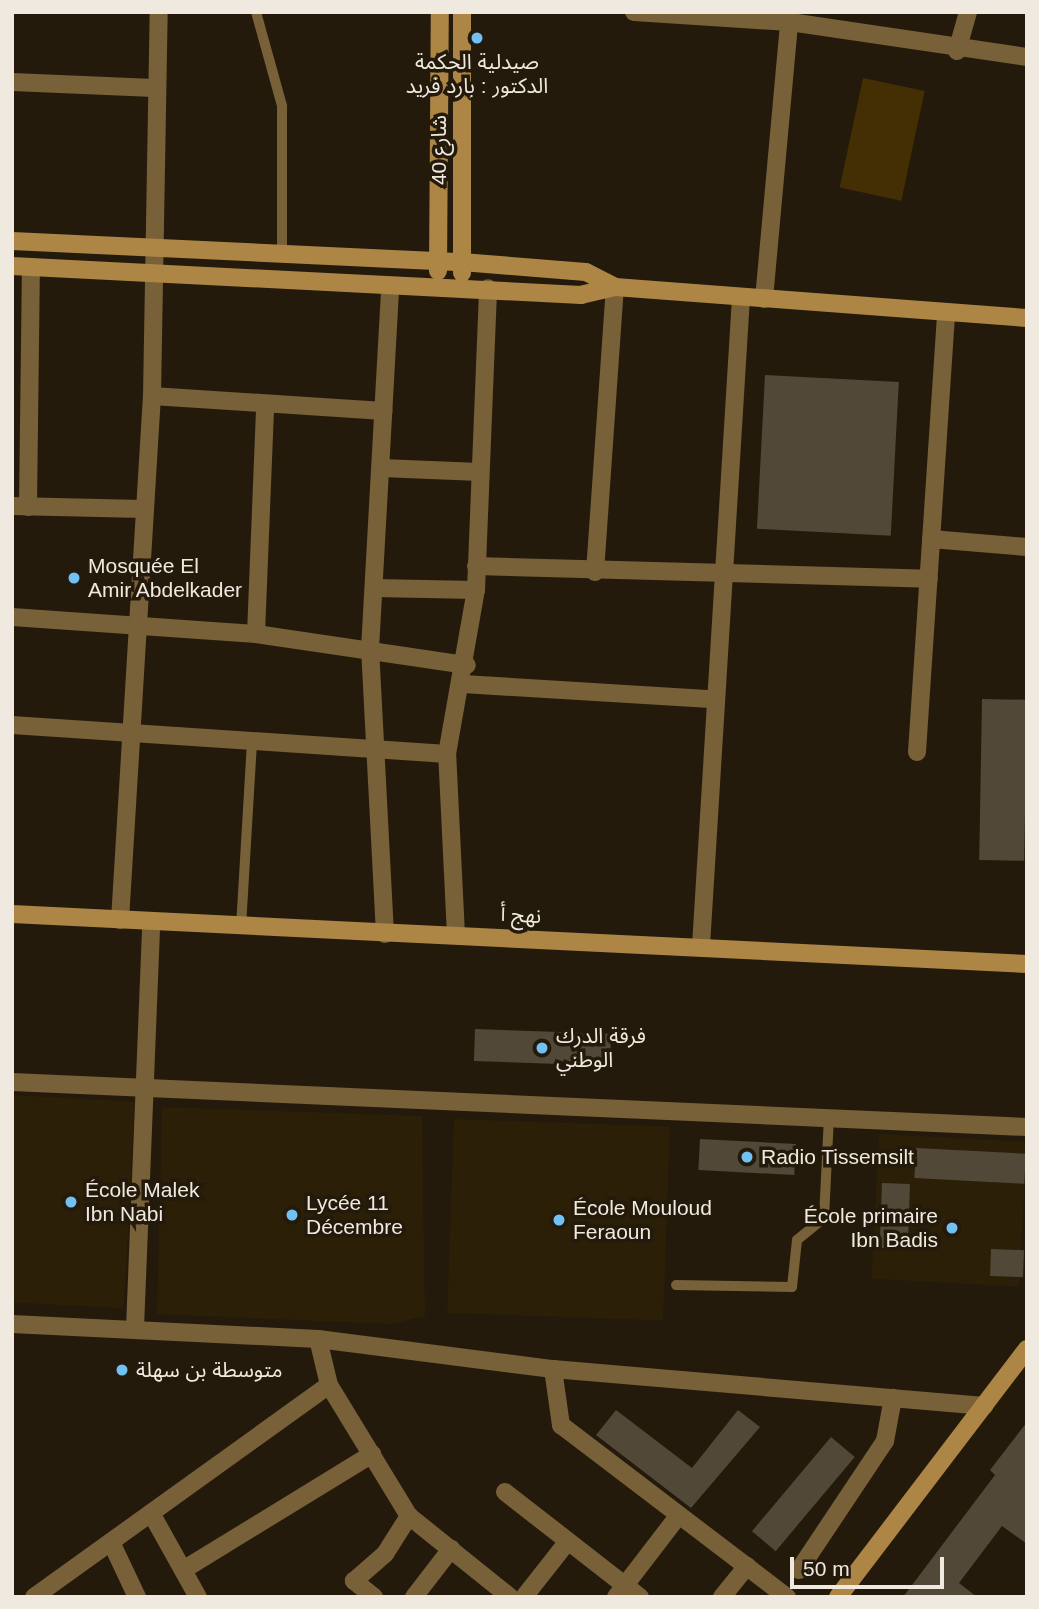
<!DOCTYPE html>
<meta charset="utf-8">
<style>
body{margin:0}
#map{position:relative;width:1039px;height:1609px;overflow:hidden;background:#241a0b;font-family:Helvetica,"Noto Sans Arabic",sans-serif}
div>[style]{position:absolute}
.built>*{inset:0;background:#2b1f08;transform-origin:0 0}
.green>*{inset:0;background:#442f05;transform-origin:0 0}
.building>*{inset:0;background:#524837;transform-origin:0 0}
.lane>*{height:10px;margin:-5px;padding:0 5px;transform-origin:5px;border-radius:5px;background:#786039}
.street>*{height:18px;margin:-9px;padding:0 9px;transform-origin:9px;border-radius:9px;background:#786039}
.secondary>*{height:18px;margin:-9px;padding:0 9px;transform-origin:9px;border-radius:9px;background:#ad8645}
.dots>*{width:19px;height:19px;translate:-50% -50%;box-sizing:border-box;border:4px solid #241a0b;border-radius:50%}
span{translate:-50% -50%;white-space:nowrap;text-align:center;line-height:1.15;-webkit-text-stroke:7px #241a0b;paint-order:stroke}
.poi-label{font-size:21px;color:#f0e9df}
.left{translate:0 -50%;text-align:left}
.right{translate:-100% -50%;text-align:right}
.street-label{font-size:21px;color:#f0e9df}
.frame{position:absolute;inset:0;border:14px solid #f0e9df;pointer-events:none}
.scale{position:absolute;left:790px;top:1557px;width:154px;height:32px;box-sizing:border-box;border:4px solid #f0e9df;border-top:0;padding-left:9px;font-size:21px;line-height:24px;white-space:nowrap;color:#f0e9df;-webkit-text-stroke:5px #241a0b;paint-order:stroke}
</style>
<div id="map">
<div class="built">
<i style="left:12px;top:1095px;width:123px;height:207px;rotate:3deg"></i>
<i style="clip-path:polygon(162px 1107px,422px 1116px,425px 1316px,391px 1324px,157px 1314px)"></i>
<i style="left:454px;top:1119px;width:216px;height:194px;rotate:2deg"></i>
<i style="left:879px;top:1134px;width:148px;height:145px;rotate:3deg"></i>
</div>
<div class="green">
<i style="left:863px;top:78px;width:63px;height:112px;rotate:12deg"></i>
</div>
<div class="building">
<i style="left:765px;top:375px;width:134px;height:154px;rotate:3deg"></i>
<i style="left:982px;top:699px;width:45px;height:161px;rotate:1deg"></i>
<i style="left:475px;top:1029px;width:136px;height:32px;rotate:2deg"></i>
<i style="left:700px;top:1139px;width:96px;height:31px;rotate:3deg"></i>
<i style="left:916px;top:1148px;width:110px;height:30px;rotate:3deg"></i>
<i style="left:882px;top:1183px;width:28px;height:65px;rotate:2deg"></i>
<i style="left:991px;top:1249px;width:33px;height:27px;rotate:2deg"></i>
<i style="clip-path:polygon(616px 1410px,692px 1468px,738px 1410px,760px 1427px,691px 1508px,596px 1435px)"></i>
<i style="clip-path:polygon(1027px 1422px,1027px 1544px,1002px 1526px,959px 1583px,977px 1597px,903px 1597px,995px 1475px,990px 1470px)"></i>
<i style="left:831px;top:1437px;width:31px;height:123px;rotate:40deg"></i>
</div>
<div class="lane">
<i style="left:256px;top:12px;width:98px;rotate:74.5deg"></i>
<i style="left:282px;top:106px;width:149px;rotate:90deg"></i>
<i style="left:241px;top:927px;width:184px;rotate:-86.6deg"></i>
<i style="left:676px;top:1285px;width:116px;rotate:1deg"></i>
<i style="left:792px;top:1287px;width:47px;rotate:-83.9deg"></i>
<i style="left:797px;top:1240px;width:35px;rotate:-39deg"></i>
<i style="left:824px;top:1218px;width:103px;rotate:-87.2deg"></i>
</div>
<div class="street">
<i style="left:634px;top:12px;width:156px;rotate:3.7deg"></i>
<i style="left:790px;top:22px;width:240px;rotate:8.4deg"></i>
<i style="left:957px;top:51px;width:41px;rotate:-74.2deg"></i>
<i style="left:12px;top:82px;width:142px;rotate:2.4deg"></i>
<i style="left:764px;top:299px;width:288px;rotate:-84.8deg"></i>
<i style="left:152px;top:396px;width:232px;rotate:3.7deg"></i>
<i style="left:381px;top:468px;width:99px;rotate:2.3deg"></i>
<i style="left:12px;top:506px;width:131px;rotate:1.3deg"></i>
<i style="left:28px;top:507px;width:240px;rotate:-89.3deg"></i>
<i style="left:931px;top:539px;width:96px;rotate:4.8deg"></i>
<i style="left:476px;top:566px;width:453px;rotate:1.6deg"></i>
<i style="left:595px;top:572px;width:286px;rotate:-86deg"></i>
<i style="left:374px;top:588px;width:102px;rotate:1.1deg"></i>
<i style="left:12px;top:617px;width:245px;rotate:4deg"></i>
<i style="left:256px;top:634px;width:213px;rotate:8.4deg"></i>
<i style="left:256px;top:634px;width:227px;rotate:-87.7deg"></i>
<i style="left:463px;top:684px;width:248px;rotate:3.5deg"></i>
<i style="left:12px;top:725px;width:436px;rotate:3.8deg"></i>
<i style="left:917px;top:752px;width:440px;rotate:-86.2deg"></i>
<i style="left:120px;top:920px;width:525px;rotate:-86.51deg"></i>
<i style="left:152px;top:396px;width:384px;rotate:-89deg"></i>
<i style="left:385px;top:934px;width:285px;rotate:-93deg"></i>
<i style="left:370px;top:649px;width:363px;rotate:-86.8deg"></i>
<i style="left:456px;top:935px;width:181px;rotate:-92.8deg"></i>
<i style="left:447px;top:754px;width:167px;rotate:-80deg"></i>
<i style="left:476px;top:590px;width:302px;rotate:-87.7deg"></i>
<i style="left:701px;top:946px;width:650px;rotate:-86.47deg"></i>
<i style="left:12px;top:1082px;width:1016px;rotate:2.54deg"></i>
<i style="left:12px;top:1324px;width:306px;rotate:2.8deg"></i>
<i style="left:318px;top:1339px;width:237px;rotate:7.3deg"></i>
<i style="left:553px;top:1369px;width:433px;rotate:4.9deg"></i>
<i style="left:135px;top:1328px;width:407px;rotate:-87.7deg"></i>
<i style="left:553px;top:1369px;width:57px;rotate:81.9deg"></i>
<i style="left:561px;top:1425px;width:284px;rotate:37.3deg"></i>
<i style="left:329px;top:1385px;width:153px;rotate:58.6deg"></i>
<i style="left:409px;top:1516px;width:129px;rotate:38.7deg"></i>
<i style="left:505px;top:1492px;width:171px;rotate:37.9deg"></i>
<i style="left:151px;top:1513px;width:96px;rotate:60.8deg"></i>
<i style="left:111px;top:1542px;width:61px;rotate:64.7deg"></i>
<i style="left:183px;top:1570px;width:222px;rotate:-31.5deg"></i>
<i style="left:799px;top:1570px;width:155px;rotate:-56.3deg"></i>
<i style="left:885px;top:1441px;width:44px;rotate:-79.5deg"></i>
<i style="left:34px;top:1597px;width:363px;rotate:-35.7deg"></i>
<i style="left:329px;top:1385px;width:47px;rotate:-103.4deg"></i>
<i style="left:374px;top:1597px;width:26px;rotate:-141deg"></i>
<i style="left:354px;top:1581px;width:41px;rotate:-41.1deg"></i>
<i style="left:385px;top:1554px;width:45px;rotate:-57.7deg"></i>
<i style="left:414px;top:1597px;width:61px;rotate:-52.4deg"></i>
<i style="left:524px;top:1597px;width:71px;rotate:-51.8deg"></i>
<i style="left:616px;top:1597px;width:103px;rotate:-52.5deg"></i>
<i style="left:722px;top:1597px;width:40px;rotate:-51deg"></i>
</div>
<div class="secondary">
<i style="left:12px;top:241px;width:450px;rotate:2.7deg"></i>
<i style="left:462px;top:262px;width:124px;rotate:4.6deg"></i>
<i style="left:586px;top:272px;width:33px;rotate:27deg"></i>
<i style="left:615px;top:287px;width:35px;rotate:167deg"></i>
<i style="left:581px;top:295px;width:570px;rotate:-177.08deg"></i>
<i style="left:438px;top:271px;width:259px;rotate:-89.6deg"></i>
<i style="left:462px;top:273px;width:261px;rotate:-90deg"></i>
<i style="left:615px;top:287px;width:413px;rotate:4.3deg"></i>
<i style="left:12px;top:914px;width:1016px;rotate:2.82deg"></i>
<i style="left:838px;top:1597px;width:312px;rotate:-52.7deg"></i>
</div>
<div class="dots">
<i style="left:477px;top:38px;background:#71c1f4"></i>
<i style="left:74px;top:578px;background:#71c1f4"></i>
<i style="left:542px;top:1048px;background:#71c1f4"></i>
<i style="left:747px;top:1157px;background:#71c1f4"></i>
<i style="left:71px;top:1202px;background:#71c1f4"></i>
<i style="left:292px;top:1215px;background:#71c1f4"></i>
<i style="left:559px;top:1220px;background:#71c1f4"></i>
<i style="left:952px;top:1228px;background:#71c1f4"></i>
<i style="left:122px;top:1370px;background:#71c1f4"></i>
</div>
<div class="poi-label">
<span style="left:477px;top:74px">صيدلية الحكمة<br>الدكتور : بارد فريد</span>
<span class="left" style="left:88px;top:578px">Mosquée El<br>Amir Abdelkader</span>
<span class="left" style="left:556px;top:1048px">فرقة الدرك<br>الوطني</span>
<span class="left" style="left:761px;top:1157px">Radio Tissemsilt</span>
<span class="left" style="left:85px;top:1202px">École Malek<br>Ibn Nabi</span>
<span class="left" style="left:306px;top:1215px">Lycée 11<br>Décembre</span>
<span class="left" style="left:573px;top:1220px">École Mouloud<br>Feraoun</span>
<span class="right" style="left:938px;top:1228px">École primaire<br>Ibn Badis</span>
<span class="left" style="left:136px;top:1370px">متوسطة بن سهلة</span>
</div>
<div class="street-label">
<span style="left:439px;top:150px;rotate:-90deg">شارع 40</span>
<span style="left:521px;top:915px;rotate:3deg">نهج أ</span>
</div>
<div class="frame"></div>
<div class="scale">50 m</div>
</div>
